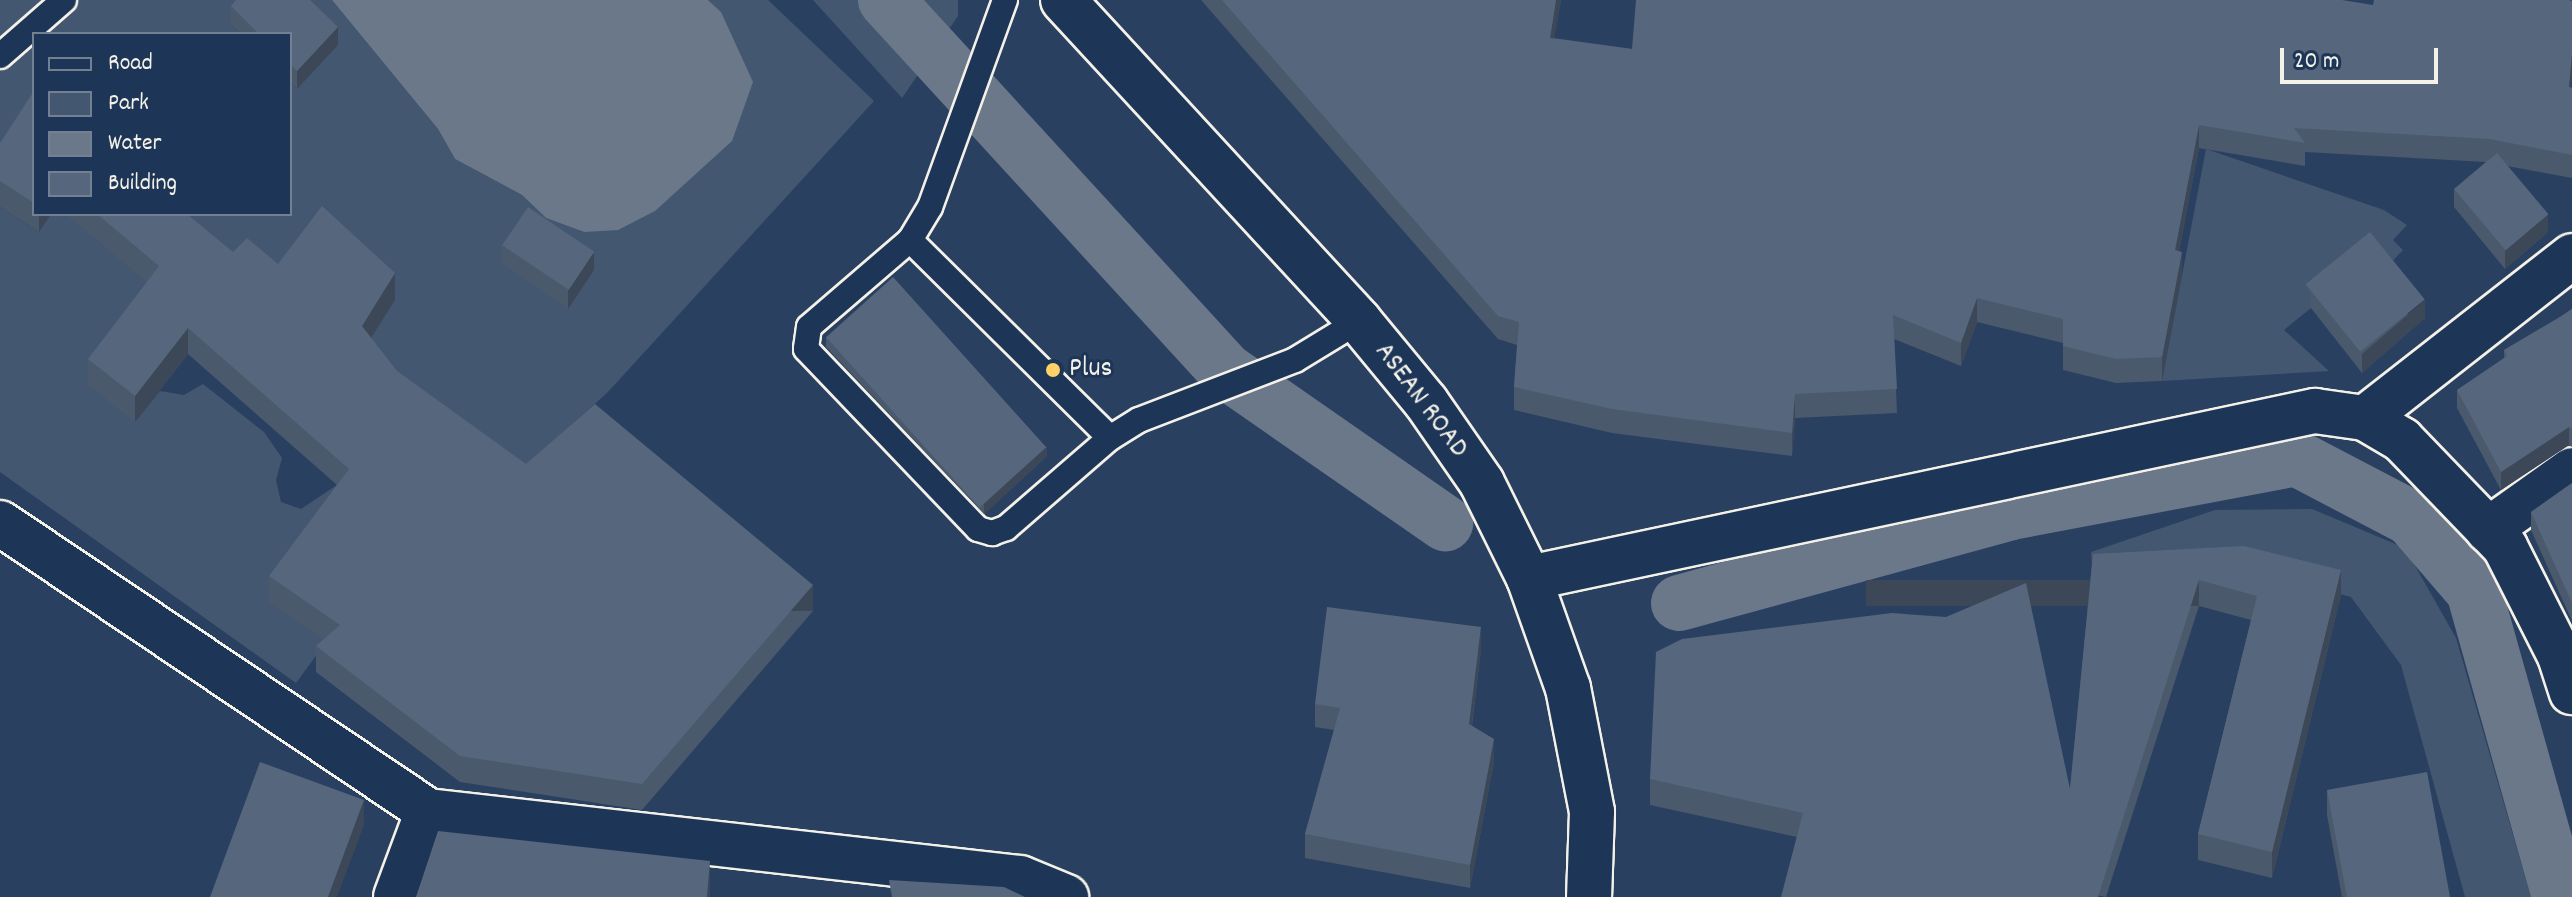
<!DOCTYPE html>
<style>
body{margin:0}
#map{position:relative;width:2572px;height:897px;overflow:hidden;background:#2a4060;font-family:Dekko,sans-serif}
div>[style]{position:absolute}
.green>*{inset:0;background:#445771}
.water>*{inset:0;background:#6a788a}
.canal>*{height:56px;margin:-28px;padding:0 28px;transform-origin:28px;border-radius:28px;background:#6a788a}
.roads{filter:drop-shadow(2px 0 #f4f1e8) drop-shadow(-2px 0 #f4f1e8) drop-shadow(0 2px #f4f1e8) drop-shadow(0 -2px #f4f1e8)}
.lane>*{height:24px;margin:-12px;padding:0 12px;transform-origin:12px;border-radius:12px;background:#1d3557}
.street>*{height:44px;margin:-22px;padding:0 22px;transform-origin:22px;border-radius:22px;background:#1d3557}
.primary>*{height:44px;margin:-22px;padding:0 22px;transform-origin:22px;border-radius:22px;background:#1d3557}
.wall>*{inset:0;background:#4a596c}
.shaded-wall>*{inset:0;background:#3c4858;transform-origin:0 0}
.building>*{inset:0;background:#56677d;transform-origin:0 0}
.dots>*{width:22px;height:22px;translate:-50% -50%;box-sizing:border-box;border:4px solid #1d3557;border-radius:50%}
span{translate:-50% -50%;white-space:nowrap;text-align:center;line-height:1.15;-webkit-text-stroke:6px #1d3557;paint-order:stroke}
.poi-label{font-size:28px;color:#f4f1e8}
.left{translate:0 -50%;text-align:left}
.street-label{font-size:28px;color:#f4f1e8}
.legend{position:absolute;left:32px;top:32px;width:260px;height:184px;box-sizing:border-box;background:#1d3557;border:2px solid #738091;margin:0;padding:10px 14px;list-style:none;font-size:24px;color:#f4f1e8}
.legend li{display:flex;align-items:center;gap:16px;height:40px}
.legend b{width:40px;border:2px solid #738091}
.scale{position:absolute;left:2280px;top:48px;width:158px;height:36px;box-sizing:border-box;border:4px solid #f4f1e8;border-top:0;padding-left:10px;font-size:24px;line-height:28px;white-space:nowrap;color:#f4f1e8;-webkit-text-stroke:6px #1d3557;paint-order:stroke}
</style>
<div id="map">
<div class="green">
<i style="clip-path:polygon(0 0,253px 0,231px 24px,241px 34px,34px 34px,34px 118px,0 169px)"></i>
<i style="clip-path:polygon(292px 0,332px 0,438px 129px,455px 159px,522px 195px,546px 218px,584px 232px,721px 12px,708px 0,768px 0,874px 101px,607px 393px,326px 642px,296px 683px,0 472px,0 207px,39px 232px,51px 214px,131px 214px,159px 293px,135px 422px,160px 391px,184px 395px,203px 384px,264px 432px,282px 458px,276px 480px,281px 502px,301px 509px,340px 483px,383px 585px,278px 290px,156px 214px,290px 214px,290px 82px,297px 89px)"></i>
<i style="clip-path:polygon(813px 0,958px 0,958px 16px,902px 98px)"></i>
<i style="clip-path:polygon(2206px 149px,2384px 210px,2407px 225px,2393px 240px,2403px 250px,2385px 269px,2311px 308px,2284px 330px,2329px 371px,2162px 381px)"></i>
<i style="clip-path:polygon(2312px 509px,2405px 548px,2456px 638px,2531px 897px,2465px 897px,2401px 665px,2351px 597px,2257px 572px,2093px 579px,2091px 552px,2215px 510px)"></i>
</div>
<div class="water">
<i style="clip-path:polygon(332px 0,708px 0,721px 12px,753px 82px,732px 141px,655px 211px,618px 230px,584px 232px,546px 218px,522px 195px,455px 159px,438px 129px)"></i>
</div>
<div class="canal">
<i style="left:886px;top:0;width:503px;rotate:47.5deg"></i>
<i style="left:1226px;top:371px;width:267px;rotate:34.8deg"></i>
<i style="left:1679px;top:603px;width:344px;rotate:-15.3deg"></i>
<i style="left:2011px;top:512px;width:290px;rotate:-10.7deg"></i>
<i style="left:2296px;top:458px;width:130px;rotate:27.6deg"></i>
<i style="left:2411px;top:518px;width:96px;rotate:49.2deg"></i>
<i style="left:2474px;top:591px;width:318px;rotate:74.3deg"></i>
</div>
<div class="roads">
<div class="lane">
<i style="left:1005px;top:0;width:220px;rotate:109.9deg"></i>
<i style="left:930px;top:207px;width:39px;rotate:121deg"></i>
<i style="left:910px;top:240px;width:281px;rotate:44.7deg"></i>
<i style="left:1110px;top:438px;width:34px;rotate:-32deg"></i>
<i style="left:1139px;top:420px;width:167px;rotate:-21deg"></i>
<i style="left:1295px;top:360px;width:75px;rotate:-31.4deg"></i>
<i style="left:0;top:56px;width:85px;rotate:-41.2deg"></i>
<i style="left:910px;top:240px;width:133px;rotate:139.3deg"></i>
<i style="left:809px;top:327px;width:22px;rotate:98deg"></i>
<i style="left:806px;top:349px;width:249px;rotate:46.3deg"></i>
<i style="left:978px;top:529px;width:15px;rotate:16deg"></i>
<i style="left:992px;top:533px;width:15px;rotate:-20deg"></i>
<i style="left:1006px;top:528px;width:138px;rotate:-40.9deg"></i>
</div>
<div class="street">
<i style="left:2365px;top:418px;width:263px;rotate:-38deg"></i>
<i style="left:0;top:523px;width:516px;rotate:33.94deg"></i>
<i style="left:428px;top:811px;width:596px;rotate:6.46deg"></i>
<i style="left:1020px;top:878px;width:50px;rotate:22.4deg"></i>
<i style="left:2488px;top:530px;width:103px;rotate:-35.5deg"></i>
<i style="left:1529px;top:578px;width:804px;rotate:-12deg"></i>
<i style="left:2315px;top:411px;width:50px;rotate:8deg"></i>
<i style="left:2365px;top:418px;width:43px;rotate:30.7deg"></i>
<i style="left:2402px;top:440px;width:149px;rotate:46.1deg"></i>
<i style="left:2505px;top:547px;width:122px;rotate:63.2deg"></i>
<i style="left:2560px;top:656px;width:38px;rotate:72deg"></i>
<i style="left:396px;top:897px;width:92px;rotate:-69.6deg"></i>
</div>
<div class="primary">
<i style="left:1063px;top:0;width:437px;rotate:47.3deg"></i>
<i style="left:1359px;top:321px;width:105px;rotate:50.4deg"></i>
<i style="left:1426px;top:402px;width:98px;rotate:55.3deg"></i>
<i style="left:1482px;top:483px;width:106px;rotate:63.7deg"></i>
<i style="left:1529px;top:578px;width:117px;rotate:70.5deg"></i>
<i style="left:1568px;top:688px;width:126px;rotate:79deg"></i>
<i style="left:1592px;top:812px;width:85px;rotate:92deg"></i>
</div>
</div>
<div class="wall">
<i style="clip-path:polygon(1201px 0,1561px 0,1554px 38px,1632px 49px,2571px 87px,2572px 88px,2572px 178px,2507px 166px,2548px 232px,2505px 269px,2454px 207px,2454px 189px,2486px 162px,2305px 152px,2305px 166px,2199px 148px,2179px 251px,2182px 276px,2162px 381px,2116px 383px,2063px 370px,2063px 343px,1977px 322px,1961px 366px,1894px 339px,1897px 413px,1795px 418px,1792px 456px,1612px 433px,1514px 410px,1514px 387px,1517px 345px,1498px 339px)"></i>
<i style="clip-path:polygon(231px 6px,338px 45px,297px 89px,290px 82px,290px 34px,241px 34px,231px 24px)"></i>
<i style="clip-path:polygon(34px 91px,34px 214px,51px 214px,39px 232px,0 207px,0 143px)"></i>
<i style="clip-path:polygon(66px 214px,187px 214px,233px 252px,278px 264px,395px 300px,371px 338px,397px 371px,526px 464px,813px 611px,642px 810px,460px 782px,316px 672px,316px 646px,323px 639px,269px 602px,269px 576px,337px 485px,188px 354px,135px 422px,88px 385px,88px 359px,147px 282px)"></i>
<i style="clip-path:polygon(502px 245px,594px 270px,568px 309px,502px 263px)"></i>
<i style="clip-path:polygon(2311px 290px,2425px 318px,2362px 373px,2311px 308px)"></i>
<i style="clip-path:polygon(2572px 309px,2572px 447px,2569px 445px,2501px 490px,2457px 408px,2457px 390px,2504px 359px,2504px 350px,2560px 317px)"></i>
<i style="clip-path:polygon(826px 337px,1047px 456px,984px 514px,826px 347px)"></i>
<i style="clip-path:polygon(2572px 483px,2572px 621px,2531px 530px,2531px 512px)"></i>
<i style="clip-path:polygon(2093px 554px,2341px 595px,2272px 878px,2198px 860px,2198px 834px,2251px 620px,2199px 606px,2106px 897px,1797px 837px,1650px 805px,1650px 779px,2070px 789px)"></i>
<i style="clip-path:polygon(1481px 650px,1472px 726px,1494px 762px,1470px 888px,1305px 858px,1305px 834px,1334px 730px,1315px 727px,1315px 704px)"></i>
<i style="clip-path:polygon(2327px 790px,2450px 897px,2342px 897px,2327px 815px)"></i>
</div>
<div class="shaded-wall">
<i style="clip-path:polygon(1556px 0,1561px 0,1550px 61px,1550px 38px)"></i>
<i style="clip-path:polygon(338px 27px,338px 45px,297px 89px,297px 71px)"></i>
<i style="clip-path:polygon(2572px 54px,2572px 77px,2569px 110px,2569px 87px)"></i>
<i style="clip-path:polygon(2199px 125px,2199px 148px,2175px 274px,2175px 250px)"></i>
<i style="clip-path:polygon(39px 214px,51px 214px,39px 232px)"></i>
<i style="clip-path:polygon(2548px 214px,2548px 232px,2505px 269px,2505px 251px)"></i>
<i style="clip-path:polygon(594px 252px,594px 270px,568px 309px,568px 291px)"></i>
<i style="clip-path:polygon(2182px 252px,2182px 276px,2162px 381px,2162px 357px)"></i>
<i style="clip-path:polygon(395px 273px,395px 300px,362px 352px,362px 326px)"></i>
<i style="clip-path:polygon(1977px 298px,1977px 322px,1961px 366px,1961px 343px)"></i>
<i style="clip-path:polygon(2425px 300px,2425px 318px,2362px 373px,2362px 354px)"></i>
<i style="clip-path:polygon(188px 328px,188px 354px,135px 422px,135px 396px)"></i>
<i style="clip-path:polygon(1795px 394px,1795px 418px,1792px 456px,1792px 433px)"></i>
<i style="clip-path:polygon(2569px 427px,2569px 445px,2501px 490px,2501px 472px)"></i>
<i style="clip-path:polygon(1047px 446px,1047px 456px,984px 514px,984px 504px)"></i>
<i style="clip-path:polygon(2341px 570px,2341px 595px,2272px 878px,2272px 852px)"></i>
<i style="left:2199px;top:580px;width:26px;height:333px;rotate:90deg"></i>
<i style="left:813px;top:585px;width:26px;height:262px;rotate:90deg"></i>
<i style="clip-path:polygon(1481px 627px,1481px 650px,1469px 747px,1469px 724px)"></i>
<i style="clip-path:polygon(1494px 739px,1494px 762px,1470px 888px,1470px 865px)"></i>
<i style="clip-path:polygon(364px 800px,364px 825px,337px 897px,328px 897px)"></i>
<i style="clip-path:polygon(710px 861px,710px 897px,707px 897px)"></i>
</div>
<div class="building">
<i style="clip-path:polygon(236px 0,310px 0,338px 27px,297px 71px,290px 64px,290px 34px,259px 34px,231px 6px)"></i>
<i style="clip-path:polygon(1222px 0,1556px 0,1550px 38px,1632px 49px,1636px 0,2342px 0,2373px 5px,2374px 0,2569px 0,2572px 1px,2572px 54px,2569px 87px,2572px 88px,2572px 155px,2490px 139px,2294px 128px,2305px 143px,2199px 125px,2175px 250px,2182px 252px,2162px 357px,2116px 359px,2063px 346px,2063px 319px,1977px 298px,1961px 343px,1893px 315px,1897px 389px,1795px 394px,1792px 433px,1612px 409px,1514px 387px,1519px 322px,1498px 316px)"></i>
<i style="clip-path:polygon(34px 91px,34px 203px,0 181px,0 143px)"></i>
<i style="left:2497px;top:153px;width:80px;height:56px;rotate:50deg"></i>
<i style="clip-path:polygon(322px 206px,395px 273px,362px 326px,397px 371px,526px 464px,595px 404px,813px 585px,642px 784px,460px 756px,316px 646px,340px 625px,269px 576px,349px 469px,188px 328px,135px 396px,88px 359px,159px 266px,97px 214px,187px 214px,233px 252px,247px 238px,278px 264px)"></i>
<i style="left:528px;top:207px;width:80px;height:46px;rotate:34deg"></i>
<i style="left:2370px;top:232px;width:87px;height:83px;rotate:51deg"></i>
<i style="left:893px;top:277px;width:229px;height:90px;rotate:48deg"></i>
<i style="clip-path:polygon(2572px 309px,2572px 429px,2569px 427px,2501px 472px,2457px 390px,2507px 356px,2504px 350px,2560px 317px)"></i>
<i style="clip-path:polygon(2572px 483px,2572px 603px,2531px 512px)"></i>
<i style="clip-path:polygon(2244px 546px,2341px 570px,2272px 852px,2198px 834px,2257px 596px,2199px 580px,2098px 897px,1781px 897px,1803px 813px,1650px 779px,1656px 652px,1682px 639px,1892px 613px,1946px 617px,2026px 583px,2070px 789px,2093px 554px)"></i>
<i style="clip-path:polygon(1327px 607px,1481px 627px,1469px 724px,1494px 739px,1470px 865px,1305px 834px,1340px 708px,1315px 704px)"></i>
<i style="clip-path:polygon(260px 762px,364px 800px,328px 897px,210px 897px)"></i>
<i style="clip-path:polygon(2427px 772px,2450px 897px,2347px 897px,2327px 790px)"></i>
<i style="clip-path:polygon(438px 831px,710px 861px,707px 897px,416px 897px)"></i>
<i style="clip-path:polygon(889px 880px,1004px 887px,1025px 897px,892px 897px)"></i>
</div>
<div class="dots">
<i style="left:1053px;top:370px;background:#ffd166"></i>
</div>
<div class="poi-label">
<span class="left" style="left:1069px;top:370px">Plus</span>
</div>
<div class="street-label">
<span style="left:1420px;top:401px;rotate:53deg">ASEAN ROAD</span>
</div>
<ul class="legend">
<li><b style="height:10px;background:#1d3557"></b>Road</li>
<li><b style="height:22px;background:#445771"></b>Park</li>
<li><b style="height:22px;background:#6a788a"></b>Water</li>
<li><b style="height:22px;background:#56677d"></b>Building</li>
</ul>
<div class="scale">20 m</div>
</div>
